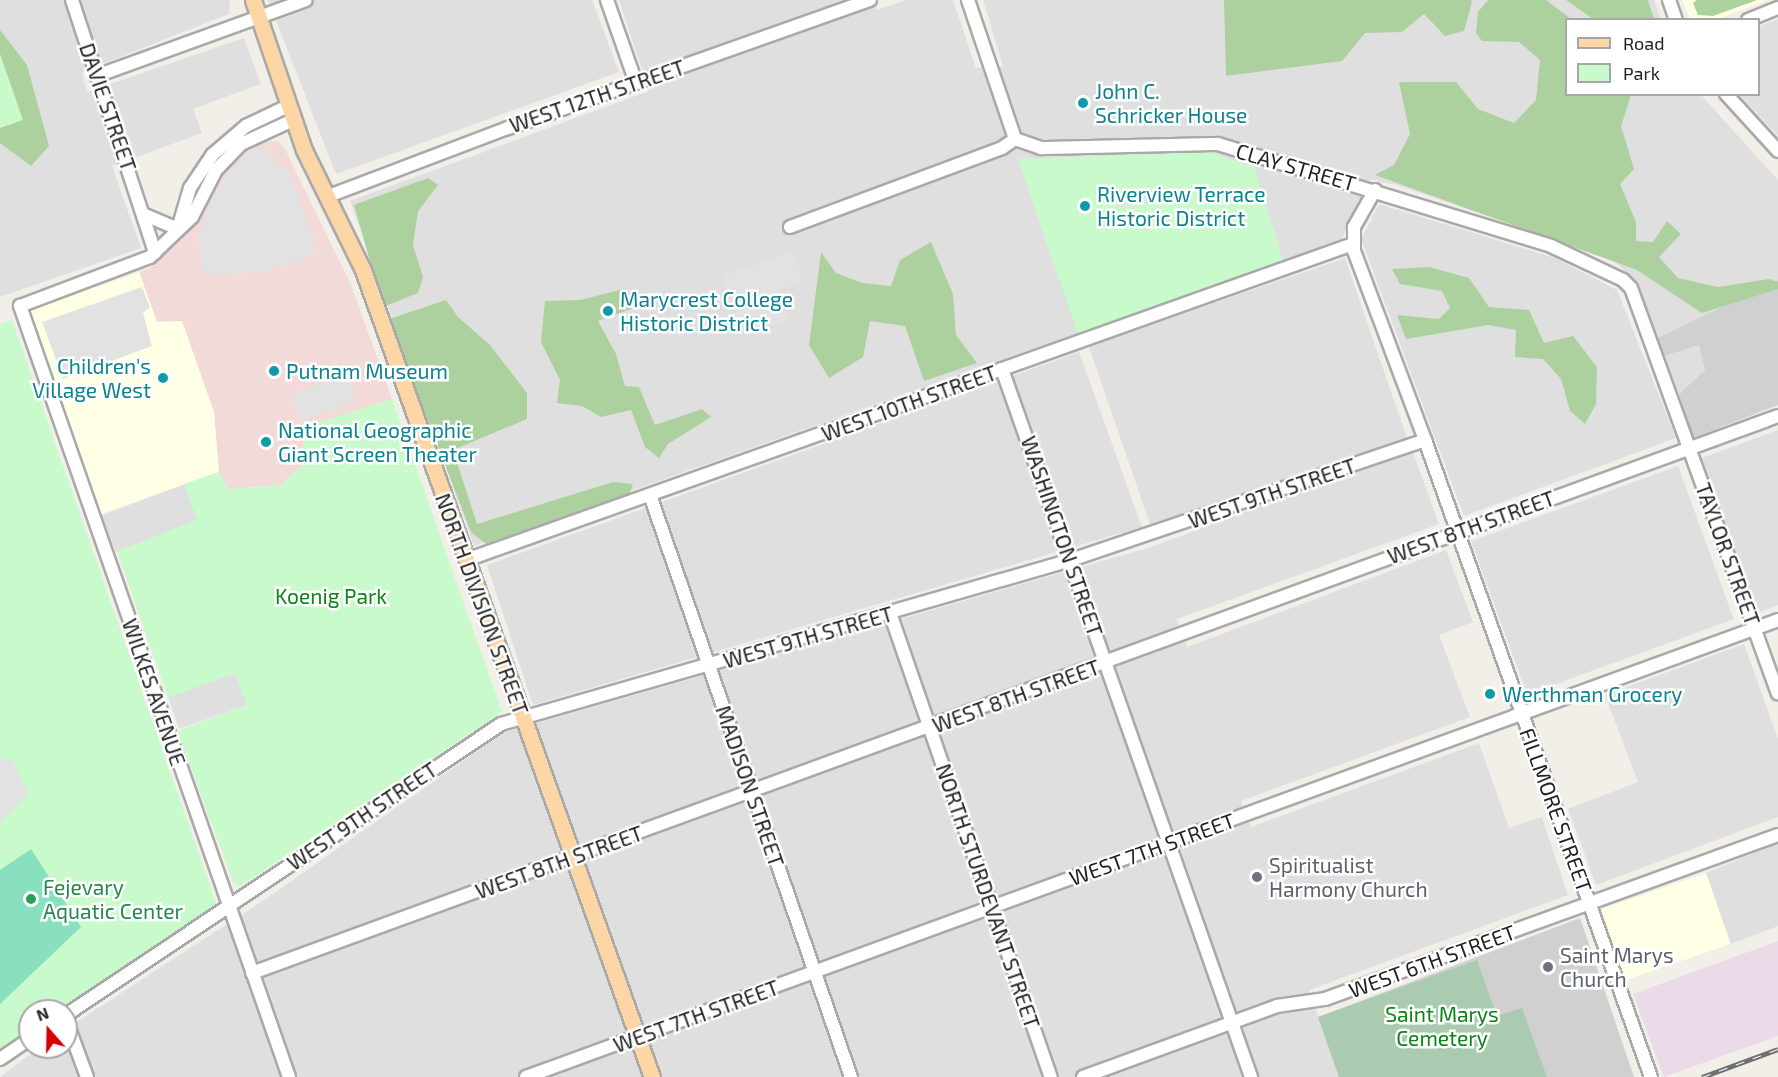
<!DOCTYPE html>
<style>
body{margin:0}
#map{position:relative;width:1778px;height:1077px;overflow:hidden;background:#f2efe9;font-family:"Exo 2",sans-serif}
div>[style]{position:absolute}
.residential>*{inset:0;background:#e0dfdf;transform-origin:0 0}
.commercial>*{inset:0;background:#f2dad9}
.industrial>*{inset:0;background:#ebdbe8}
.education>*{inset:0;background:#ffffe5;transform-origin:0 0}
.religious>*{inset:0;background:#d0d0d0}
.forest>*{inset:0;background:#add19e}
.cemetery>*{inset:0;background:#aacbaf}
.park>*{inset:0;background:#c8facc}
.pitch>*{inset:0;background:#88e0be}
.parking>*{inset:0;background:#e2e2e2;transform-origin:0 0}
.roads{filter:drop-shadow(2px 0 #a9a9a9) drop-shadow(-2px 0 #a9a9a9) drop-shadow(0 2px #a9a9a9) drop-shadow(0 -2px #a9a9a9)}
.minor>*{height:12px;margin:-6px;padding:0 6px;transform-origin:6px;border-radius:6px;background:#fff}
.major>*{height:15px;margin:-7.5px;padding:0 7.5px;transform-origin:7.5px;border-radius:7.5px;background:#fcd6a4}
.rail>*{height:5px;margin-top:-2.5px;transform-origin:0;background:repeating-linear-gradient(90deg,#fff 0 9px,#707070 0 18px);box-sizing:border-box;border-block:2px solid #707070}
.dots>*{width:16px;height:16px;translate:-50% -50%;box-sizing:border-box;border:3px solid #fff;border-radius:50%}
span{translate:-50% -50%;white-space:nowrap;text-align:center;line-height:1.15;-webkit-text-stroke:5px #fff;paint-order:stroke}
.culture-label{font-size:21px;color:#0d838f}
.left{translate:0 -50%;text-align:left}
.right{translate:-100% -50%;text-align:right}
.street-label{font-size:21px;color:#222}
.park-label{font-size:21px;color:#0c8416}
.worship-label{font-size:21px;color:#5b616d}
.leisure-label{font-size:21px;color:#27864d}
.legend{position:absolute;left:1565px;top:18px;width:195px;height:78px;box-sizing:border-box;background:#fff;border:2px solid #a7a7a7;margin:0;padding:8px 10px;list-style:none;font-size:18px;color:#222}
.legend li{display:flex;align-items:center;gap:12px;height:30px}
.legend b{width:30px;border:2px solid #a7a7a7}
.north{position:absolute;left:18px;top:999px;width:60px;height:60px;box-sizing:border-box;background:#fff;border:2px solid #a7a7a7;border-radius:50%;rotate:340deg;font-size:16px;font-weight:700;line-height:24px;text-align:center;color:#222}
.north::after{content:'';display:block;margin:auto;width:21px;height:27px;background:#d40000;clip-path:polygon(50% 0,100% 100%,50% 72%,0 100%)}
</style>
<div id="map">
<div class="residential">
<i style="clip-path:polygon(0 0,230px 0,229px 14px,82px 72px,87px 92px,244px 38px,261px 84px,193px 109px,202px 133px,112px 166px,141px 248px,0 297px)"></i>
<i style="clip-path:polygon(268px 0,592px 0,619px 72px,336px 174px)"></i>
<i style="clip-path:polygon(619px 0,873px 0,876px 10px,907px 0,953px 0,976px 68px,1003px 66px,983px 0,1654px 0,1661px 19px,1566px 20px,1566px 94px,1701px 95px,1778px 180px,1778px 280px,1657px 338px,1636px 280px,1611px 259px,1397px 185px,1371px 180px,1341px 240px,474px 546px,350px 201px,649px 91px)"></i>
<i style="clip-path:polygon(1778px 19px,1778px 136px,1740px 95px,1758px 94px,1759px 26px)"></i>
<i style="clip-path:polygon(1379px 204px,1555px 258px,1617px 290px,1676px 438px,1464px 516px,1361px 239px)"></i>
<i style="left:1345px;top:258px;width:190px;height:271px;rotate:71deg"></i>
<i style="clip-path:polygon(1699px 344px,1705px 370px,1679px 394px,1664px 356px)"></i>
<i style="clip-path:polygon(1079px 352px,1142px 527px,533px 705px,487px 565px)"></i>
<i style="clip-path:polygon(1778px 430px,1778px 605px,1758px 613px,1702px 458px)"></i>
<i style="clip-path:polygon(1412px 450px,1439px 524px,1177px 619px,1187px 647px,1446px 550px,1473px 622px,1439px 635px,1470px 717px,1241px 801px,1251px 827px,1479px 743px,1509px 828px,1542px 817px,1568px 895px,1309px 990px,1339px 1077px,0 1077px,40px 1047px,66px 1047px,66px 1029px,267px 898px,503px 733px,1151px 547px)"></i>
<i style="left:1678px;top:466px;width:163px;height:220px;rotate:70deg"></i>
<i style="left:184px;top:484px;width:39px;height:88px;rotate:69deg"></i>
<i style="clip-path:polygon(1744px 644px,1778px 739px,1778px 817px,1596px 885px,1568px 809px,1638px 782px,1605px 695px)"></i>
<i style="left:236px;top:673px;width:34px;height:72px;rotate:71deg"></i>
<i style="clip-path:polygon(1778px 843px,1778px 926px,1731px 944px,1706px 873px)"></i>
</div>
<div class="commercial">
<i style="clip-path:polygon(277px 141px,284px 147px,351px 285px,392px 399px,305px 427px,302px 466px,281px 485px,227px 489px,219px 472px,214px 412px,181px 321px,157px 322px,139px 272px,150px 268px,181px 240px,198px 217px,218px 179px,241px 154px,261px 142px)"></i>
</div>
<div class="industrial">
<i style="clip-path:polygon(1778px 941px,1778px 1036px,1664px 1077px,1633px 994px)"></i>
</div>
<div class="education">
<i style="clip-path:polygon(1682px 0,1767px 0,1715px 20px,1690px 19px)"></i>
<i style="clip-path:polygon(139px 272px,157px 322px,182px 321px,214px 412px,219px 472px,101px 514px,27px 311px)"></i>
<i style="left:1706px;top:873px;width:75px;height:111px;rotate:71deg"></i>
</div>
<div class="religious">
<i style="clip-path:polygon(1778px 280px,1778px 405px,1693px 438px,1679px 394px,1705px 370px,1699px 345px,1664px 356px,1657px 338px)"></i>
<i style="clip-path:polygon(1580px 918px,1634px 1077px,1339px 1077px,1318px 1017px)"></i>
</div>
<div class="forest">
<i style="clip-path:polygon(1224px 0,1471px 0,1472px 2px,1464px 31px,1445px 36px,1424px 14px,1402px 32px,1365px 33px,1342px 61px,1226px 76px)"></i>
<i style="clip-path:polygon(1488px 0,1546px 0,1571px 19px,1566px 20px,1566px 94px,1631px 95px,1621px 126px,1634px 169px,1620px 184px,1636px 222px,1636px 241px,1653px 242px,1667px 221px,1681px 234px,1659px 257px,1678px 278px,1718px 287px,1769px 279px,1778px 282px,1778px 289px,1702px 313px,1637px 270px,1375px 175px,1394px 165px,1410px 134px,1399px 82px,1456px 82px,1478px 109px,1514px 123px,1536px 100px,1540px 60px,1519px 42px,1482px 41px,1476px 33px,1478px 12px)"></i>
<i style="clip-path:polygon(1566px 0,1648px 0,1654px 19px,1593px 19px)"></i>
<i style="clip-path:polygon(1697px 0,1757px 0,1713px 16px,1698px 15px,1693px 3px)"></i>
<i style="clip-path:polygon(0 30px,27px 65px,49px 146px,31px 166px,0 143px)"></i>
<i style="clip-path:polygon(428px 178px,438px 185px,418px 211px,413px 245px,423px 277px,418px 293px,383px 307px,354px 205px)"></i>
<i style="clip-path:polygon(931px 242px,953px 294px,956px 335px,977px 363px,924px 381px,905px 326px,870px 321px,863px 357px,829px 378px,809px 345px,821px 252px,836px 273px,862px 283px,891px 286px,900px 260px)"></i>
<i style="clip-path:polygon(1429px 267px,1469px 278px,1489px 307px,1529px 310px,1544px 343px,1573px 336px,1597px 367px,1596px 404px,1585px 424px,1570px 411px,1561px 379px,1543px 359px,1515px 357px,1516px 330px,1488px 325px,1406px 339px,1397px 315px,1439px 319px,1450px 308px,1442px 291px,1400px 284px,1392px 269px)"></i>
<i style="clip-path:polygon(624px 289px,637px 299px,631px 309px,598px 321px,616px 354px,625px 386px,639px 387px,655px 425px,702px 409px,711px 417px,668px 444px,659px 458px,645px 447px,631px 410px,601px 417px,582px 406px,557px 403px,560px 380px,541px 342px,545px 301px,580px 300px)"></i>
<i style="clip-path:polygon(446px 300px,458px 317px,490px 345px,527px 393px,527px 419px,453px 450px,477px 524px,613px 482px,633px 484px,630px 493px,486px 544px,471px 532px,389px 319px)"></i>
</div>
<div class="cemetery">
<i style="clip-path:polygon(1477px 960px,1497px 1016px,1522px 1008px,1547px 1077px,1339px 1077px,1318px 1017px)"></i>
</div>
<div class="park">
<i style="clip-path:polygon(0 54px,23px 120px,0 128px)"></i>
<i style="clip-path:polygon(1208px 152px,1254px 167px,1283px 260px,1078px 334px,1018px 159px)"></i>
<i style="clip-path:polygon(12px 320px,217px 906px,59px 1011px,30px 1011px,30px 1030px,0 1051px,0 324px)"></i>
<i style="clip-path:polygon(392px 399px,502px 712px,239px 887px,234px 884px,177px 731px,247px 705px,235px 673px,168px 698px,117px 551px,197px 520px,184px 484px,219px 472px,228px 489px,281px 485px,302px 466px,305px 427px)"></i>
</div>
<div class="pitch">
<i style="clip-path:polygon(31px 849px,81px 927px,0 1004px,0 870px)"></i>
</div>
<div class="parking">
<i style="clip-path:polygon(263px 146px,281px 169px,288px 168px,317px 249px,302px 259px,268px 271px,204px 276px,198px 240px,209px 204px,229px 171px,245px 155px)"></i>
<i style="left:1150px;top:191px;width:12px;height:35px;rotate:81deg"></i>
<i style="clip-path:polygon(793px 251px,803px 282px,779px 290px,789px 319px,744px 335px,723px 276px)"></i>
<i style="clip-path:polygon(142px 287px,150px 307px,143px 313px,152px 346px,63px 379px,42px 322px)"></i>
<i style="left:346px;top:374px;width:28px;height:59px;rotate:69deg"></i>
<i style="clip-path:polygon(0 758px,13px 761px,28px 794px,0 823px)"></i>
</div>
<div class="roads">
<div class="minor">
<i style="left:72px;top:0;width:266px;rotate:71.8deg"></i>
<i style="left:607px;top:0;width:88px;rotate:70.7deg"></i>
<i style="left:968px;top:0;width:147px;rotate:71.3deg"></i>
<i style="left:1669px;top:0;width:21px;rotate:71deg"></i>
<i style="left:1748px;top:20px;width:32px;rotate:-22deg"></i>
<i style="left:96px;top:76px;width:223px;rotate:-19.9deg"></i>
<i style="left:1726px;top:94px;width:77px;rotate:47.6deg"></i>
<i style="left:1015px;top:139px;width:28px;rotate:19deg"></i>
<i style="left:1041px;top:148px;width:177px;rotate:-1.3deg"></i>
<i style="left:1218px;top:144px;width:348px;rotate:17deg"></i>
<i style="left:1551px;top:246px;width:80px;rotate:25.3deg"></i>
<i style="left:1623px;top:280px;width:11px;rotate:45deg"></i>
<i style="left:1631px;top:288px;width:70px;rotate:70deg"></i>
<i style="left:1655px;top:354px;width:361px;rotate:70.1deg"></i>
<i style="left:1375px;top:190px;width:43px;rotate:119.6deg"></i>
<i style="left:1354px;top:227px;width:24px;rotate:90deg"></i>
<i style="left:1354px;top:251px;width:202px;rotate:69.4deg"></i>
<i style="left:1425px;top:440px;width:676px;rotate:70.47deg"></i>
<i style="left:326px;top:197px;width:195px;rotate:-20.8deg"></i>
<i style="left:508px;top:128px;width:384px;rotate:-19.5deg"></i>
<i style="left:145px;top:215px;width:36px;rotate:23deg"></i>
<i style="left:790px;top:227px;width:226px;rotate:-20.4deg"></i>
<i style="left:1002px;top:148px;width:16px;rotate:-35deg"></i>
<i style="left:178px;top:229px;width:43px;rotate:-73.7deg"></i>
<i style="left:190px;top:188px;width:40px;rotate:-56deg"></i>
<i style="left:212px;top:155px;width:45px;rotate:-40.5deg"></i>
<i style="left:246px;top:126px;width:47px;rotate:-25.5deg"></i>
<i style="left:1002px;top:369px;width:751px;rotate:70.62deg"></i>
<i style="left:650px;top:495px;width:616px;rotate:70.95deg"></i>
<i style="left:466px;top:560px;width:942px;rotate:-19.61deg"></i>
<i style="left:890px;top:613px;width:491px;rotate:70.9deg"></i>
<i style="left:252px;top:973px;width:1624px;rotate:-20.05deg"></i>
<i style="left:66px;top:1015px;width:523px;rotate:-33.78deg"></i>
<i style="left:501px;top:724px;width:593px;rotate:-16.05deg"></i>
<i style="left:1071px;top:560px;width:374px;rotate:-18.7deg"></i>
<i style="left:66px;top:1020px;width:61px;rotate:69.8deg"></i>
<i style="left:0;top:1059px;width:36px;rotate:-34deg"></i>
<i style="left:289px;top:1077px;width:817px;rotate:-109.23deg"></i>
<i style="left:20px;top:306px;width:139px;rotate:-20.7deg"></i>
<i style="left:150px;top:257px;width:58px;rotate:-43.6deg"></i>
<i style="left:192px;top:217px;width:53px;rotate:-62.9deg"></i>
<i style="left:216px;top:170px;width:36px;rotate:-46deg"></i>
<i style="left:241px;top:144px;width:57px;rotate:-24.8deg"></i>
<i style="left:526px;top:1077px;width:1333px;rotate:-20.05deg"></i>
<i style="left:1083px;top:1077px;width:207px;rotate:-20.1deg"></i>
<i style="left:1277px;top:1006px;width:49px;rotate:-8.3deg"></i>
<i style="left:1325px;top:999px;width:482px;rotate:-19.9deg"></i>
</div>
<div class="major">
<i style="left:253px;top:0;width:158px;rotate:71.2deg"></i>
<i style="left:304px;top:150px;width:134px;rotate:63.8deg"></i>
<i style="left:363px;top:270px;width:857px;rotate:70.3deg"></i>
</div>
</div>
<div class="rail">
<i style="left:1702px;top:1077px;width:81px;rotate:-20.2deg"></i>
</div>
<div class="dots">
<i style="left:1083px;top:103px;background:#0f9aa8"></i>
<i style="left:1085px;top:206px;background:#0f9aa8"></i>
<i style="left:608px;top:311px;background:#0f9aa8"></i>
<i style="left:274px;top:371px;background:#0f9aa8"></i>
<i style="left:163px;top:378px;background:#0f9aa8"></i>
<i style="left:266px;top:442px;background:#0f9aa8"></i>
<i style="left:1490px;top:694px;background:#0f9aa8"></i>
<i style="left:1257px;top:877px;background:#6b7280"></i>
<i style="left:31px;top:899px;background:#2e9e5b"></i>
<i style="left:1548px;top:967px;background:#6b7280"></i>
</div>
<div class="culture-label">
<span class="left" style="left:1095px;top:103px">John C.<br>Schricker House</span>
<span class="left" style="left:1097px;top:206px">Riverview Terrace<br>Historic District</span>
<span class="left" style="left:620px;top:311px">Marycrest College<br>Historic District</span>
<span class="right" style="left:151px;top:378px">Children's<br>Village West</span>
<span class="left" style="left:286px;top:371px">Putnam Museum</span>
<span class="left" style="left:278px;top:442px">National Geographic<br>Giant Screen Theater</span>
<span class="left" style="left:1502px;top:694px">Werthman Grocery</span>
</div>
<div class="street-label">
<span style="left:597px;top:96px;rotate:-19deg">WEST 12TH STREET</span>
<span style="left:108px;top:107px;rotate:71deg">DAVIE STREET</span>
<span style="left:1296px;top:167px;rotate:16deg">CLAY STREET</span>
<span style="left:909px;top:403px;rotate:-20deg">WEST 10TH STREET</span>
<span style="left:1272px;top:493px;rotate:-19deg">WEST 9TH STREET</span>
<span style="left:1471px;top:527px;rotate:-20deg">WEST 8TH STREET</span>
<span style="left:1062px;top:536px;rotate:71deg">WASHINGTON STREET</span>
<span style="left:1728px;top:554px;rotate:70deg">TAYLOR STREET</span>
<span style="left:482px;top:604px;rotate:70deg">NORTH DIVISION STREET</span>
<span style="left:808px;top:637px;rotate:-16deg">WEST 9TH STREET</span>
<span style="left:154px;top:692px;rotate:71deg">WILKES AVENUE</span>
<span style="left:1016px;top:696px;rotate:-20deg">WEST 8TH STREET</span>
<span style="left:750px;top:786px;rotate:71deg">MADISON STREET</span>
<span style="left:1556px;top:810px;rotate:70deg">FILLMORE STREET</span>
<span style="left:362px;top:816px;rotate:-34deg">WEST 9TH STREET</span>
<span style="left:1152px;top:849px;rotate:-20deg">WEST 7TH STREET</span>
<span style="left:559px;top:862px;rotate:-20deg">WEST 8TH STREET</span>
<span style="left:988px;top:896px;rotate:71deg">NORTH STURDEVANT STREET</span>
<span style="left:1432px;top:961px;rotate:-20deg">WEST 6TH STREET</span>
<span style="left:696px;top:1016px;rotate:-20deg">WEST 7TH STREET</span>
</div>
<div class="park-label">
<span style="left:331px;top:596px">Koenig Park</span>
<span style="left:1442px;top:1026px">Saint Marys<br>Cemetery</span>
</div>
<div class="worship-label">
<span class="left" style="left:1269px;top:877px">Spiritualist<br>Harmony Church</span>
<span class="left" style="left:1560px;top:967px">Saint Marys<br>Church</span>
</div>
<div class="leisure-label">
<span class="left" style="left:43px;top:899px">Fejevary<br>Aquatic Center</span>
</div>
<ul class="legend">
<li><b style="height:8px;background:#fcd6a4"></b>Road</li>
<li><b style="height:16px;background:#c8facc"></b>Park</li>
</ul>
<div class="north">N</div>
</div>
